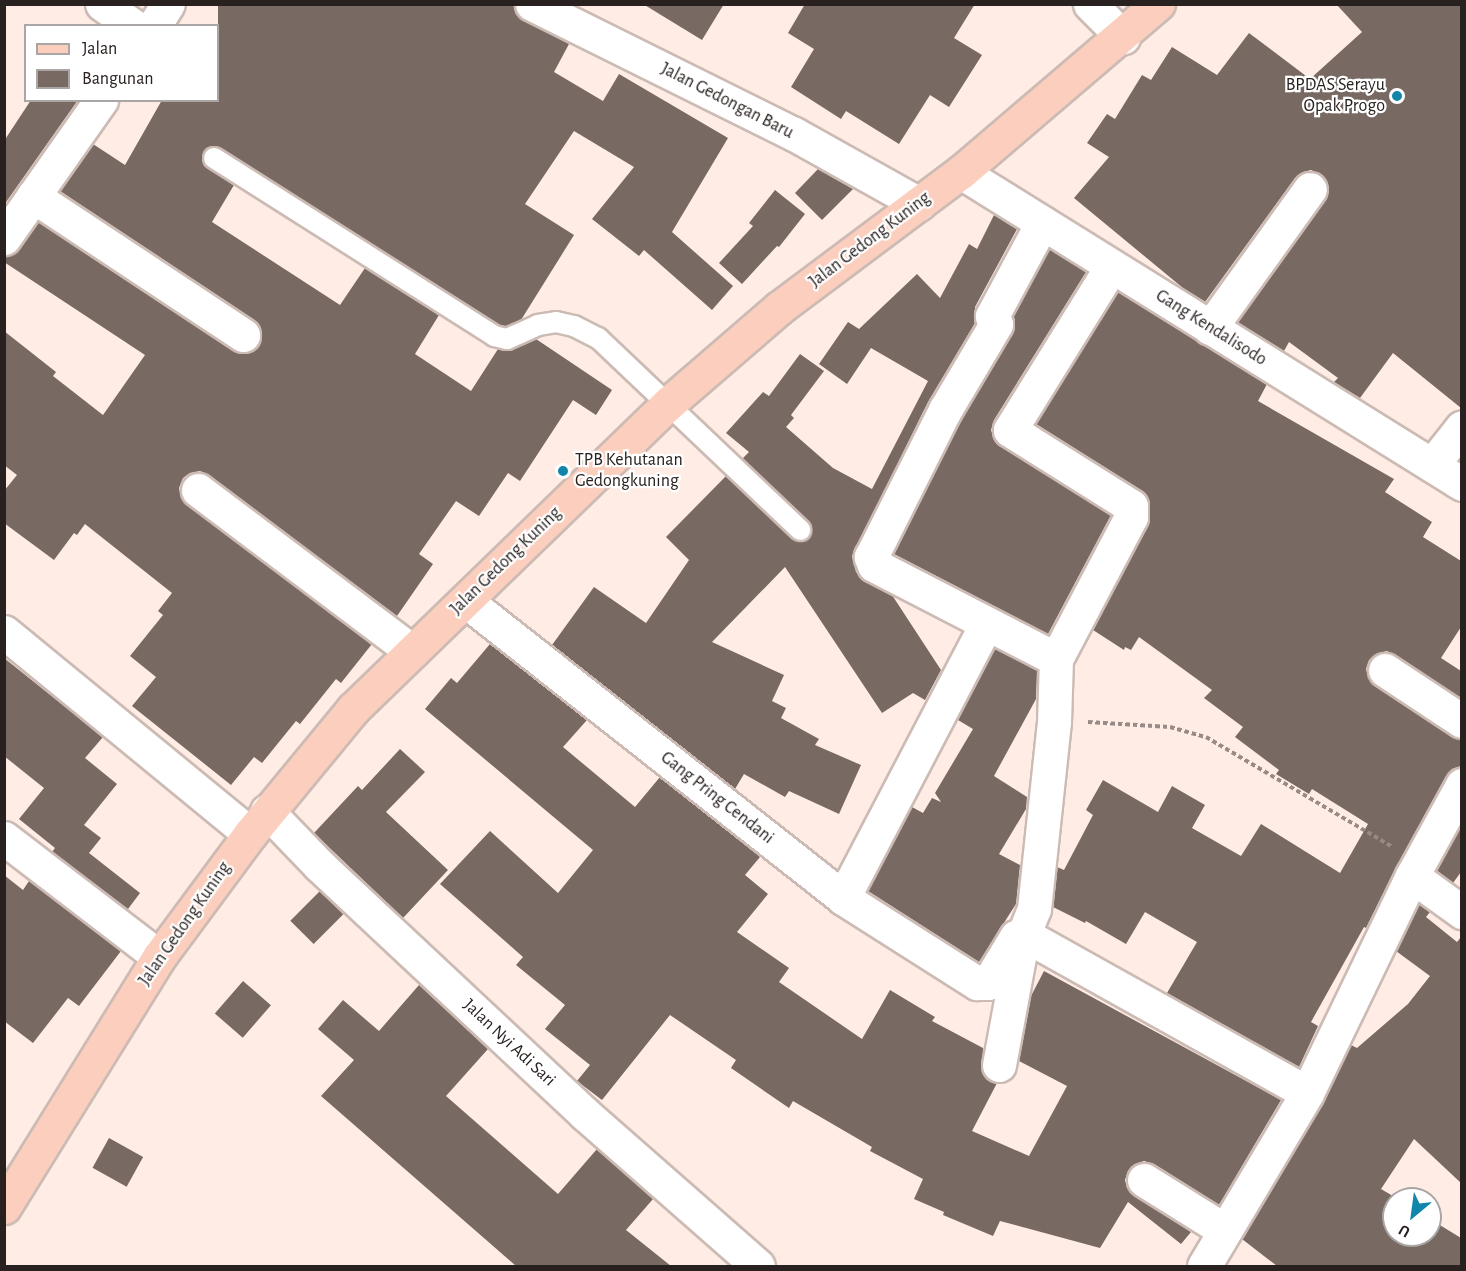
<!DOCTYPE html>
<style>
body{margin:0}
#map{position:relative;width:1466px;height:1271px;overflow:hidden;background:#ffece5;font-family:"Alegreya Sans",sans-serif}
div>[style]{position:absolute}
.building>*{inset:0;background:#786963;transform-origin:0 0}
.path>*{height:4px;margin-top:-2px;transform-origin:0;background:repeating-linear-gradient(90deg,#988b87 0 4.5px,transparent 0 7.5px)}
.roads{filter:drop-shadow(2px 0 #ccbbb4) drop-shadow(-2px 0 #ccbbb4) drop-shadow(0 2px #ccbbb4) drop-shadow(0 -2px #ccbbb4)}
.lane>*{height:20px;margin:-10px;padding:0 10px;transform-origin:10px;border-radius:10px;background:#fff}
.street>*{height:33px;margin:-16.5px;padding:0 16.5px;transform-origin:16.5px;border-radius:16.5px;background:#fff}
.primary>*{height:33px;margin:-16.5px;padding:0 16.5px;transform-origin:16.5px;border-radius:16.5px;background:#fbcebd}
.dots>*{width:16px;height:16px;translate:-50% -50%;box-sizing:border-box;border:3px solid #fff;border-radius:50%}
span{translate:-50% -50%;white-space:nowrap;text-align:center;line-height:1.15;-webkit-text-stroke:4.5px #fff;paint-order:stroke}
.poi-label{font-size:18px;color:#28211f}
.right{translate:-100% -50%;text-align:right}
.left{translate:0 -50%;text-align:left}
.street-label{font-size:18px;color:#28211f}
.frame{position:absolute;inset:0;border:6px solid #28211f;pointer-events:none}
.legend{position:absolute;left:24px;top:24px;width:195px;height:78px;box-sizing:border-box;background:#fff;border:2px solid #a9a6a5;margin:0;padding:8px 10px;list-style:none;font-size:18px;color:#28211f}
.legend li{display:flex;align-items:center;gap:12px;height:30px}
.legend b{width:30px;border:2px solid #a9a6a5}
.north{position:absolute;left:1382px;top:1187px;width:60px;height:60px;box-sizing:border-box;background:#fff;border:2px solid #a9a6a5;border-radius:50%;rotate:209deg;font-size:16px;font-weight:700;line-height:24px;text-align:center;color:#28211f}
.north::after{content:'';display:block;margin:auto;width:21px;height:27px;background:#1285ab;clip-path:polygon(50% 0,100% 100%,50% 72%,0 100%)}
</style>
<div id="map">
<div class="building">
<i style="clip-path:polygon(218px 4px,513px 4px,516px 14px,523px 20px,569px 44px,554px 72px,603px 101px,619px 74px,728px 138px,672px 232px,733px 286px,712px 310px,644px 250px,639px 256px,592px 219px,634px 167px,574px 131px,525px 204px,574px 235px,521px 320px,506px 326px,499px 325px,220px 148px,214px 146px,204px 151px,204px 164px,234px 185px,212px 222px,340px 305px,365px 268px,439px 315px,415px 354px,471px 391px,498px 349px,511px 350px,536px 339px,612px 390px,596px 415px,573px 400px,520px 481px,508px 473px,479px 516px,456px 501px,419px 554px,433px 564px,397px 616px,209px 475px,200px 471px,190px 473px,183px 478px,179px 488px,181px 498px,187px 505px,372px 644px,341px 683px,336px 679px,300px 724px,296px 721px,262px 763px,254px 757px,231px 785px,132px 706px,156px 677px,130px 656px,163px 615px,158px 611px,172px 593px,85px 524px,77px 535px,74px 533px,54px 560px,4px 523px,4px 491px,17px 475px,4px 465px,4px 331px,56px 372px,53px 376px,103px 415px,145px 355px,4px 262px,4px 256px,19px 249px,38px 222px,233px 351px,241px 354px,251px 352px,259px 345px,262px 336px,260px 327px,253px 319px,60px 191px,93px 144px,125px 165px,162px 100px,218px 100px)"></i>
<i style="clip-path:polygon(643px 4px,724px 4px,702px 40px)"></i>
<i style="clip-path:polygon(805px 4px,975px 4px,954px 38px,982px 55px,949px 107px,930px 95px,899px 144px,846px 111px,841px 119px,791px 87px,814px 49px,788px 33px)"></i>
<i style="clip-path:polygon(1336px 4px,1461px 4px,1461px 408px,1393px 353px,1360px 398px,1334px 382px,1338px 378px,1289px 342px,1284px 351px,1237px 322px,1325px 200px,1329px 191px,1327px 182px,1320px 174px,1311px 170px,1303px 172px,1295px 178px,1205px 302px,1183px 288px,1074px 198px,1109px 157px,1087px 143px,1107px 114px,1115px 119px,1142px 75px,1151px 80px,1172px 47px,1217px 75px,1249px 33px,1310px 79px,1362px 32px)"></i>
<i style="clip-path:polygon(31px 100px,78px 100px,4px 205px,4px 141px)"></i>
<i style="clip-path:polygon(818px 169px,853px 189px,822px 220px,795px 193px)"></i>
<i style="clip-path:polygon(775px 190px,805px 214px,779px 247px,777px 246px,742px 284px,719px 263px,753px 226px,749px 223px)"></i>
<i style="clip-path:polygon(994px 215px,1017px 229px,975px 307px,975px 323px,928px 402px,852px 556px,856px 572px,865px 581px,892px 595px,941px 670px,925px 700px,913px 693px,882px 713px,785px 567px,712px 642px,784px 675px,772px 701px,786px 708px,781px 718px,819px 739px,815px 745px,861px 765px,839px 814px,789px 791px,785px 797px,744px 774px,735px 789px,552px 645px,594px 587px,646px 623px,689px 560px,666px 537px,726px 476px,792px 539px,803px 542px,809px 538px,812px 527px,809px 522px,742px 459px,749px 452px,726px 433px,763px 392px,769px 396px,800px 354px,824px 371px,791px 415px,794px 418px,786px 427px,833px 468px,872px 489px,928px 381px,871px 348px,847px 384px,819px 364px,848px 322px,859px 329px,917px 274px,940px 298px,969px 244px,977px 249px)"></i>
<i style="clip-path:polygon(1049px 249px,1086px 272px,994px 420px,991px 430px,994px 439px,1000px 446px,1111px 515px,1048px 634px,894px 554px,961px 419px,1012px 334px,1013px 316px)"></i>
<i style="clip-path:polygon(1118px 292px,1267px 384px,1258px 401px,1394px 479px,1385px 492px,1432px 522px,1423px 537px,1461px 561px,1461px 627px,1441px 658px,1461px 671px,1461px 698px,1387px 651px,1376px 654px,1369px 660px,1366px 669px,1369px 679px,1375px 686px,1452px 737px,1461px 740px,1461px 766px,1452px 769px,1446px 776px,1396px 867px,1366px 928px,1364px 927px,1311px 1022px,1318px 1026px,1299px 1067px,1167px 993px,1197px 942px,1145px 912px,1126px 944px,1086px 921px,1085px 923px,1053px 907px,1057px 867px,1064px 870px,1093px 815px,1086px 810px,1103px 780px,1158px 812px,1172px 786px,1205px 805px,1192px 828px,1241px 856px,1261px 824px,1340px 873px,1368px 824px,1312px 789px,1309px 794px,1276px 774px,1279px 770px,1235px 737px,1243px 727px,1204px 698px,1212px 690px,1139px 637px,1131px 650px,1125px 647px,1124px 650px,1093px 630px,1148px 526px,1150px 517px,1148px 497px,1141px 490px,1036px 424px)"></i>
<i style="clip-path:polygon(490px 644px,587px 720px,563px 747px,635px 807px,660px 777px,760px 857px,745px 875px,768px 894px,737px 932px,789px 968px,779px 982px,862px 1039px,890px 990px,935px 1017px,932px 1021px,983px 1048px,982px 1072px,987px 1080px,997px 1083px,972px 1131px,1029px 1156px,1067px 1086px,1019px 1061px,1031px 996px,1044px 971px,1281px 1100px,1219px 1205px,1154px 1164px,1144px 1161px,1135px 1164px,1128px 1171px,1125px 1180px,1127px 1188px,1134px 1196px,1191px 1232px,1181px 1244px,1128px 1202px,1100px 1248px,1000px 1221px,993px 1236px,943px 1215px,944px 1212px,914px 1199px,923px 1179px,870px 1151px,872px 1147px,793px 1101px,789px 1108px,731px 1068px,736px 1060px,670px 1015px,602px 1100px,577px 1081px,590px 1065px,545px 1029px,565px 1005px,516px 965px,523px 957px,440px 884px,490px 831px,558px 893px,593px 850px,425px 709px,451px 678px,457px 683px)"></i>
<i style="clip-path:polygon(995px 649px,1037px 670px,1036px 699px,994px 776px,1027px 797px,1026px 809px,999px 854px,1020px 865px,1016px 904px,979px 962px,868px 891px,912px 807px,923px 813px,932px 798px,941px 802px,935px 793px,973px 729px,958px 720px)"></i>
<i style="clip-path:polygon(4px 658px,103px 737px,85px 758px,117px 784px,84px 825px,101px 838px,89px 853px,140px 893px,128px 909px,52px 852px,55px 848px,19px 819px,44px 788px,4px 756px)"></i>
<i style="clip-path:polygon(400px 749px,425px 772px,386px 812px,448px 870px,403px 918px,314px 833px,358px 786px,362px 790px)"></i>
<i style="clip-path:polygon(1461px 825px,1461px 872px,1453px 883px,1436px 870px)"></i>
<i style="clip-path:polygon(4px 875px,23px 890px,29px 881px,121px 951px,79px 1006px,68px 998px,33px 1043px,4px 1021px)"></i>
<i style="left:320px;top:891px;width:33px;height:42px;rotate:45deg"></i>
<i style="clip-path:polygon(1419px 904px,1430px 912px,1426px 917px,1457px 942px,1461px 937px,1461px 1183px,1414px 1139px,1381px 1189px,1398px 1199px,1394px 1199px,1394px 1235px,1430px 1235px,1430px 1219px,1461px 1238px,1461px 1266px,1277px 1266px,1242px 1239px,1323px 1102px,1351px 1045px,1357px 1048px,1408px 1004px,1430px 976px,1396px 951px)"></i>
<i style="left:243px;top:981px;width:37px;height:43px;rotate:41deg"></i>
<i style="clip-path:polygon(419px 985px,488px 1049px,446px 1096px,558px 1194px,597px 1149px,653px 1199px,626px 1230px,671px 1266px,516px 1266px,321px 1096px,354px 1060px,318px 1029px,343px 1000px,379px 1031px)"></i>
<i style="left:109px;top:1138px;width:39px;height:34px;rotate:29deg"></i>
</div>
<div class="path">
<i style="left:1088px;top:722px;width:82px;rotate:3.5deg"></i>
<i style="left:1170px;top:727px;width:37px;rotate:16deg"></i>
<i style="left:1206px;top:737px;width:215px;rotate:30.5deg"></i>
</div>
<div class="roads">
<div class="lane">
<i style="left:214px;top:158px;width:332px;rotate:32.4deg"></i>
<i style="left:494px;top:336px;width:13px;rotate:13deg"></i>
<i style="left:507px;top:339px;width:34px;rotate:-24deg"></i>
<i style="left:538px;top:325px;width:18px;rotate:-9deg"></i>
<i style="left:556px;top:322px;width:18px;rotate:13deg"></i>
<i style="left:574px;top:326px;width:27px;rotate:27deg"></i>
<i style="left:598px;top:338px;width:279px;rotate:43.5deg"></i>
</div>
<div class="street">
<i style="left:102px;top:4px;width:39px;rotate:35deg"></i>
<i style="left:532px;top:4px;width:292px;rotate:26.4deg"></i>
<i style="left:794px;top:134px;width:143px;rotate:29.2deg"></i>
<i style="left:1090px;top:4px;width:47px;rotate:45deg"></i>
<i style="left:154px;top:26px;width:26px;rotate:-58deg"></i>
<i style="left:961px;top:172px;width:590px;rotate:31.91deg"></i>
<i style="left:33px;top:196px;width:252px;rotate:33.5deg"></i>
<i style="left:4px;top:238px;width:169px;rotate:-54.9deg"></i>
<i style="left:1210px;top:328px;width:171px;rotate:-54.3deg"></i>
<i style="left:1432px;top:465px;width:48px;rotate:-51.7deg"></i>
<i style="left:198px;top:490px;width:268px;rotate:37deg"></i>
<i style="left:466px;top:601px;width:480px;rotate:38.2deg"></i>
<i style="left:843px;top:898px;width:159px;rotate:32.4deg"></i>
<i style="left:977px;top:983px;width:11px"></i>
<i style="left:988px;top:983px;width:54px;rotate:-58.7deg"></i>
<i style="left:1016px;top:937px;width:14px;rotate:4deg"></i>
<i style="left:1030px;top:938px;width:317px;rotate:29.2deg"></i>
<i style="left:4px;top:632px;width:318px;rotate:39.4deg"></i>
<i style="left:1056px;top:659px;width:161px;rotate:-62.2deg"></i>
<i style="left:1131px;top:517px;width:11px;rotate:-90deg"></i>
<i style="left:1131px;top:506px;width:143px;rotate:-147.9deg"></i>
<i style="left:1010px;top:430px;width:192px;rotate:-58.2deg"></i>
<i style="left:1385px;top:670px;width:92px;rotate:33.5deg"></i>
<i style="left:267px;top:811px;width:75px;rotate:46.1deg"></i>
<i style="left:319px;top:865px;width:364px;rotate:43.1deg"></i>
<i style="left:585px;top:1114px;width:230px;rotate:41.3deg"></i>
<i style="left:4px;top:838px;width:195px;rotate:37.5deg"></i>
<i style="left:1412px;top:876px;width:62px;rotate:35.8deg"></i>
<i style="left:843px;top:898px;width:308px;rotate:-62.4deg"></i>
<i style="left:999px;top:1065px;width:131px;rotate:-79.5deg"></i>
<i style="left:1023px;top:936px;width:29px;rotate:-68deg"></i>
<i style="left:1034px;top:909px;width:188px;rotate:-83.9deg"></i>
<i style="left:1054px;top:722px;width:63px;rotate:-88.2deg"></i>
<i style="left:1056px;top:659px;width:205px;rotate:-152.7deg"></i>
<i style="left:874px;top:565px;width:9px;rotate:-111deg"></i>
<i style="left:871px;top:557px;width:165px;rotate:-63.3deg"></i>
<i style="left:945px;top:410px;width:100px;rotate:-59.3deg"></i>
<i style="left:996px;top:324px;width:9px;rotate:-117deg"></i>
<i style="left:992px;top:316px;width:106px;rotate:-61.7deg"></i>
<i style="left:1144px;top:1180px;width:94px;rotate:32deg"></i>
<i style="left:1204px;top:1266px;width:201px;rotate:-59.2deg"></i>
<i style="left:1307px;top:1093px;width:241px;rotate:-64.2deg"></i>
<i style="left:1412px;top:876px;width:104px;rotate:-61.2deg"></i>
</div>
<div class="primary">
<i style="left:4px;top:1207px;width:294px;rotate:-58.2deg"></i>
<i style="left:159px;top:957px;width:153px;rotate:-53.5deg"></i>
<i style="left:250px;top:834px;width:162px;rotate:-50.5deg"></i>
<i style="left:353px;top:709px;width:440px;rotate:-44.1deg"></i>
<i style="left:669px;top:403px;width:145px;rotate:-40.8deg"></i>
<i style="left:779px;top:308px;width:227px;rotate:-36.8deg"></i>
<i style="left:961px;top:172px;width:259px;rotate:-40.5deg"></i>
</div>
</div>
<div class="dots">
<i style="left:1397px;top:96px;background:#1285ab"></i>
<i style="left:563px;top:471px;background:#1285ab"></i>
</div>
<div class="poi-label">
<span class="right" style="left:1385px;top:96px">BPDAS Serayu<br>Opak Progo</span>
<span class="left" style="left:575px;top:471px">TPB Kehutanan<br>Gedongkuning</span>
</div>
<div class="street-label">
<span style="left:727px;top:101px;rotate:27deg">Jalan Gedongan Baru</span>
<span style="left:870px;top:240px;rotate:-37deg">Jalan Gedong Kuning</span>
<span style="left:1211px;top:328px;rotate:32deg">Gang Kendalisodo</span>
<span style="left:506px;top:561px;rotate:-44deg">Jalan Gedong Kuning</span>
<span style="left:717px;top:798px;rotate:38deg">Gang Pring Cendani</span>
<span style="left:185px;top:924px;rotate:-55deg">Jalan Gedong Kuning</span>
<span style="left:509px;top:1043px;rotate:43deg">Jalan Nyi Adi Sari</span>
</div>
<div class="frame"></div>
<ul class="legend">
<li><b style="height:8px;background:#fbcebd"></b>Jalan</li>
<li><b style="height:16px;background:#786963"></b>Bangunan</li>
</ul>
<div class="north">U</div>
</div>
